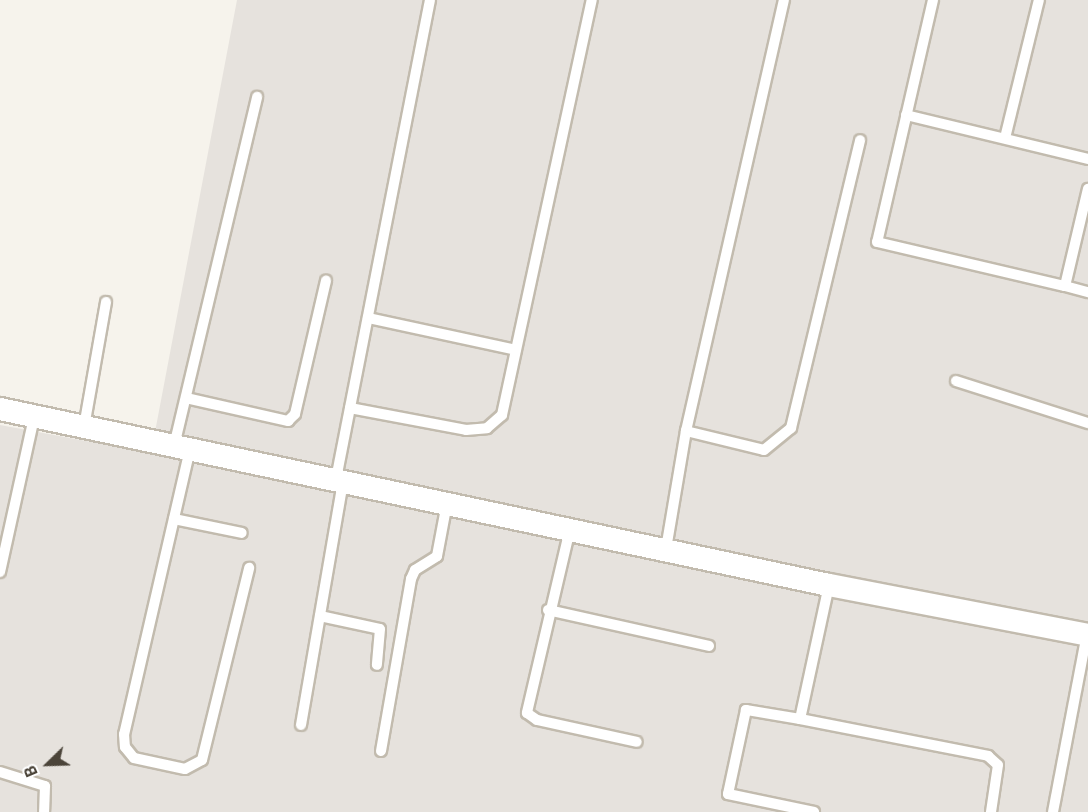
<!DOCTYPE html>
<style>
body{margin:0}
#map{position:relative;width:1088px;height:812px;overflow:hidden;background:#f6f3ec;font-family:Roboto,sans-serif}
div>[style]{position:absolute}
.industrial>*{inset:0;background:#e6e2dd}
.roads{filter:drop-shadow(2px 0 #c2bbae) drop-shadow(-2px 0 #c2bbae) drop-shadow(0 2px #c2bbae) drop-shadow(0 -2px #c2bbae)}
.lane>*{height:10px;margin:-5px;padding:0 5px;transform-origin:5px;border-radius:5px;background:#fff}
.street>*{height:22px;margin:-11px;padding:0 11px;transform-origin:11px;border-radius:11px;background:#fff}
span{translate:-50% -50%;white-space:nowrap;text-align:center;line-height:1.15;-webkit-text-stroke:5px #fff;paint-order:stroke}
.north{position:absolute;left:18px;top:734px;width:60px;height:60px;-webkit-text-stroke:4px #fff;paint-order:stroke;rotate:247deg;font-size:16px;font-weight:700;line-height:24px;text-align:center;color:#4b4439}
.north::after{content:'';display:block;margin:auto;width:21px;height:27px;background:#4b4439;clip-path:polygon(50% 0,100% 100%,50% 72%,0 100%)}
</style>
<div id="map">
<div class="industrial">
<i style="clip-path:polygon(237px 0,1088px 0,1088px 812px,0 812px,0 425px,151px 453px)"></i>
</div>
<div class="roads">
<div class="lane">
<i style="left:933px;top:0;width:248px;rotate:103deg"></i>
<i style="left:877px;top:242px;width:193px;rotate:13.2deg"></i>
<i style="left:1065px;top:286px;width:100px;rotate:-76.7deg"></i>
<i style="left:906px;top:115px;width:187px;rotate:13.6deg"></i>
<i style="left:1005px;top:138px;width:142px;rotate:-76.2deg"></i>
<i style="left:1065px;top:286px;width:24px;rotate:15deg"></i>
<i style="left:368px;top:318px;width:151px;rotate:12.2deg"></i>
<i style="left:956px;top:381px;width:139px;rotate:17.7deg"></i>
<i style="left:186px;top:398px;width:105px;rotate:12.7deg"></i>
<i style="left:288px;top:421px;width:10px;rotate:-45deg"></i>
<i style="left:295px;top:414px;width:137px;rotate:-76.9deg"></i>
<i style="left:350px;top:408px;width:118px;rotate:10.7deg"></i>
<i style="left:466px;top:430px;width:21px;rotate:-5deg"></i>
<i style="left:487px;top:428px;width:20px;rotate:-41deg"></i>
<i style="left:502px;top:415px;width:425px;rotate:-77.8deg"></i>
<i style="left:84px;top:427px;width:127px;rotate:-80deg"></i>
<i style="left:686px;top:431px;width:80px;rotate:13.7deg"></i>
<i style="left:764px;top:450px;width:35px;rotate:-39deg"></i>
<i style="left:791px;top:428px;width:296px;rotate:-76.5deg"></i>
<i style="left:174px;top:446px;width:359px;rotate:-76.6deg"></i>
<i style="left:190px;top:449px;width:293px;rotate:103deg"></i>
<i style="left:124px;top:734px;width:13px;rotate:86deg"></i>
<i style="left:125px;top:747px;width:14px;rotate:51deg"></i>
<i style="left:134px;top:758px;width:52px;rotate:12.2deg"></i>
<i style="left:185px;top:769px;width:19px;rotate:-28deg"></i>
<i style="left:202px;top:760px;width:198px;rotate:-76.2deg"></i>
<i style="left:336px;top:479px;width:488px;rotate:-78.9deg"></i>
<i style="left:174px;top:519px;width:69px;rotate:11.6deg"></i>
<i style="left:570px;top:529px;width:189px;rotate:103.2deg"></i>
<i style="left:527px;top:713px;width:12px;rotate:35deg"></i>
<i style="left:537px;top:720px;width:102px;rotate:12.4deg"></i>
<i style="left:666px;top:549px;width:120px;rotate:-80.4deg"></i>
<i style="left:686px;top:431px;width:442px;rotate:-77.2deg"></i>
<i style="left:0;top:572px;width:159px;rotate:-77.6deg"></i>
<i style="left:829px;top:585px;width:137px;rotate:102.2deg"></i>
<i style="left:800px;top:719px;width:192px;rotate:11.1deg"></i>
<i style="left:988px;top:756px;width:13px;rotate:42deg"></i>
<i style="left:998px;top:765px;width:48px;rotate:98.5deg"></i>
<i style="left:548px;top:610px;width:165px;rotate:12.6deg"></i>
<i style="left:320px;top:616px;width:61px;rotate:12.2deg"></i>
<i style="left:380px;top:629px;width:36px;rotate:95deg"></i>
<i style="left:800px;top:719px;width:55px;rotate:-170.5deg"></i>
<i style="left:746px;top:710px;width:86px;rotate:102.1deg"></i>
<i style="left:728px;top:794px;width:88px;rotate:11.8deg"></i>
<i style="left:301px;top:725px;width:248px;rotate:-80.2deg"></i>
<i style="left:381px;top:751px;width:175px;rotate:-80.1deg"></i>
<i style="left:411px;top:579px;width:10px;rotate:-66deg"></i>
<i style="left:415px;top:570px;width:26px;rotate:-32deg"></i>
<i style="left:437px;top:556px;width:54px;rotate:-79.3deg"></i>
<i style="left:0;top:772px;width:47px;rotate:17.3deg"></i>
<i style="left:45px;top:786px;width:26px;rotate:92deg"></i>
<i style="left:1053px;top:812px;width:182px;rotate:-79.2deg"></i>
</div>
<div class="street">
<i style="left:0;top:409px;width:847px;rotate:11.99deg"></i>
<i style="left:829px;top:585px;width:264px;rotate:10.9deg"></i>
</div>
</div>
<div class="north">B</div>
</div>
